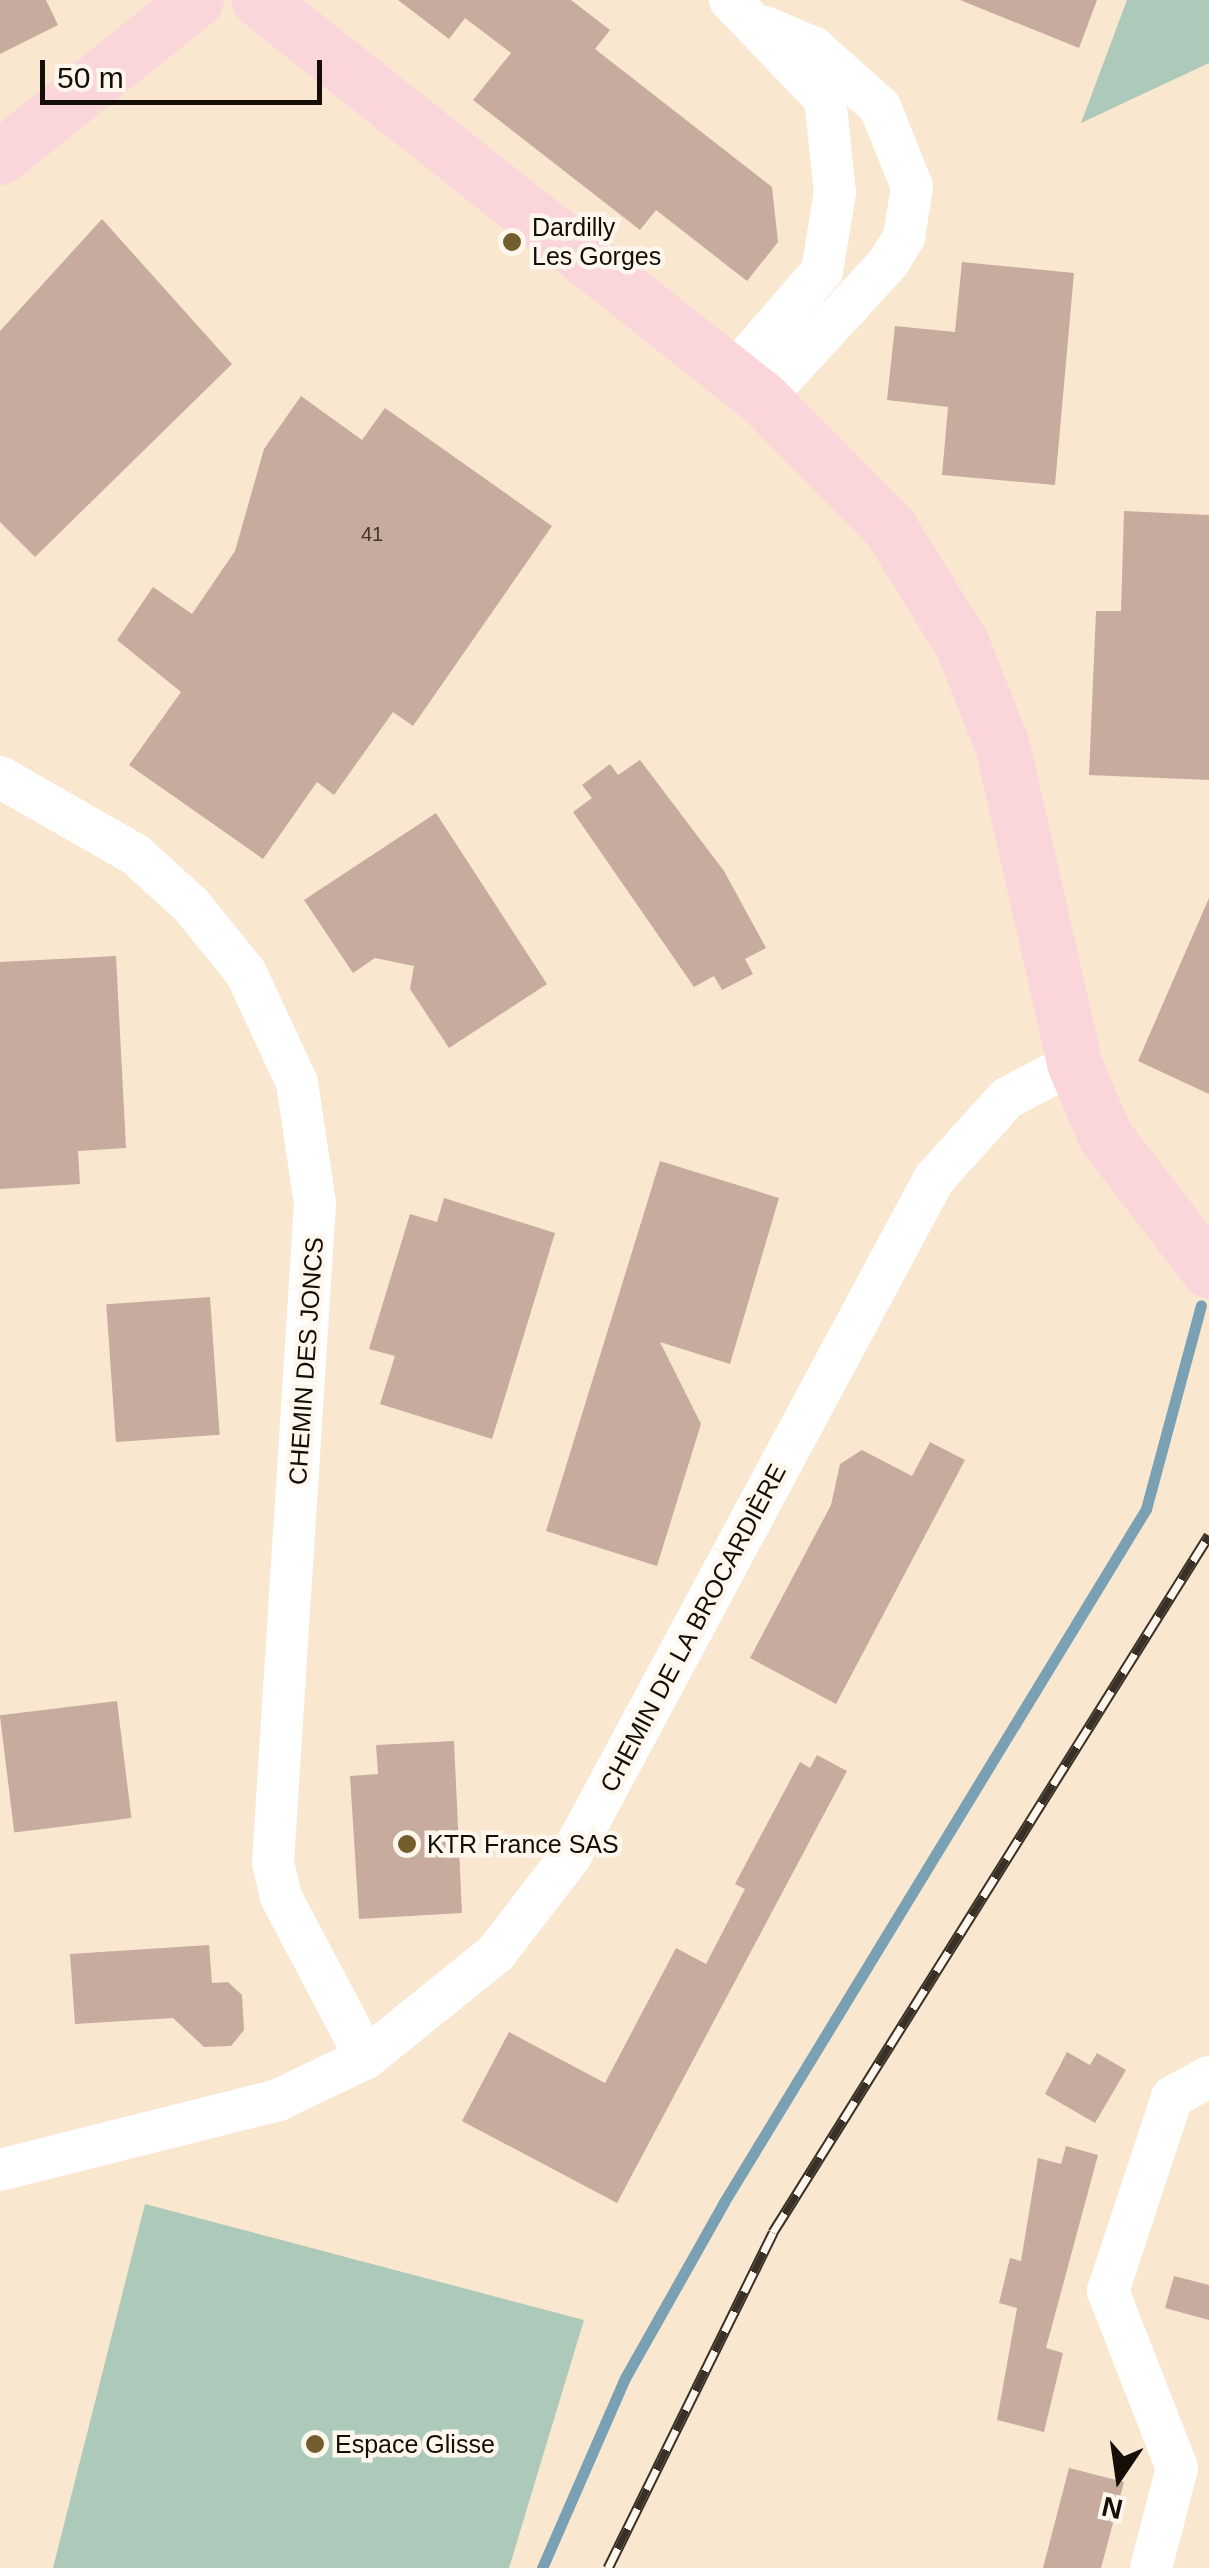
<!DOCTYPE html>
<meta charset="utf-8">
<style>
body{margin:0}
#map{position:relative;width:1209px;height:2568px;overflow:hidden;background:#fae7d0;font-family:Helvetica,sans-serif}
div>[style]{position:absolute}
.green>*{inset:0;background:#acc9ba}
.stream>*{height:11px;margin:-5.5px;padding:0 5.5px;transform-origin:5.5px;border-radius:5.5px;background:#79a1b3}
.building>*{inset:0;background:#c7ab9f;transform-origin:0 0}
.street>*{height:42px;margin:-21px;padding:0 21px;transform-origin:21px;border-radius:21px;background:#fff}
.secondary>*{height:55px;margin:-27.5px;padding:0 27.5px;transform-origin:27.5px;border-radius:27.5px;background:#fad6db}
.rail>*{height:11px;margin-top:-5.5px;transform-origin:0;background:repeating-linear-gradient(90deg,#fef7ed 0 22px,#393126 0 44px);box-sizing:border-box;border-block:2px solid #393126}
.dots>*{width:28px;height:28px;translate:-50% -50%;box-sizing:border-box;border:5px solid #fef7ed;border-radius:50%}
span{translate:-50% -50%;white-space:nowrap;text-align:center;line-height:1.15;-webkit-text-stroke:9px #fef7ed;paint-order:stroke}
.number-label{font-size:20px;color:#41352c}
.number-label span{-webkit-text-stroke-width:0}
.poi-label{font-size:25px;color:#140e06}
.left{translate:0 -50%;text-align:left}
.street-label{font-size:25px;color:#140e06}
.north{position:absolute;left:1069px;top:2428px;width:100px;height:100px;-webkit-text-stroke:8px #fef7ed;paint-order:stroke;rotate:193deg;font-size:28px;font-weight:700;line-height:40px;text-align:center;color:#140e06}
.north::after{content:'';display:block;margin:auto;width:35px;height:45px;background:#140e06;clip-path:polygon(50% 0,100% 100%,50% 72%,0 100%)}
.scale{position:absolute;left:40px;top:60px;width:282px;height:45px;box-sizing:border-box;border:5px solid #140e06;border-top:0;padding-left:12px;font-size:30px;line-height:35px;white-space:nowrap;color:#140e06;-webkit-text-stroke:8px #fef7ed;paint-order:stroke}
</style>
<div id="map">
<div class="green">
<i style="clip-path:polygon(1127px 0,1209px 0,1209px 63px,1081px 123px)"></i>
<i style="clip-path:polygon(145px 2204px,584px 2320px,509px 2568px,53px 2568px)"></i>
</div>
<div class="stream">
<i style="left:542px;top:2568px;width:207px;rotate:-66.4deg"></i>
<i style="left:625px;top:2378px;width:202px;rotate:-60.6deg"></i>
<i style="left:724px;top:2202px;width:811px;rotate:-58.66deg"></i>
<i style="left:1146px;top:1509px;width:211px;rotate:-74.9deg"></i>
</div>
<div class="building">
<i style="clip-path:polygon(0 0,46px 0,58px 25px,0 54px)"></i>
<i style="clip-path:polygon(398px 0,571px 0,610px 30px,595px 49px,772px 187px,778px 242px,747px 281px,656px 210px,640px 230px,473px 100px,511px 53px,465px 18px,449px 39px)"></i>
<i style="clip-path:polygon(960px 0,1097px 0,1079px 48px)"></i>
<i style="clip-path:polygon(102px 219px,232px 364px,35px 557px,0 522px,0 331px)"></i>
<i style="clip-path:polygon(962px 262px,1074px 273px,1055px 485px,942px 475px,948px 407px,887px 400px,895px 326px,955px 332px)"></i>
<i style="clip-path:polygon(301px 396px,362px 440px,385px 408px,552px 526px,413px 726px,393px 712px,334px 795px,317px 782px,263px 859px,129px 765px,181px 692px,117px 640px,153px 587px,192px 614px,235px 551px,264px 449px)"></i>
<i style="clip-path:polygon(1124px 511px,1209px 515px,1209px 780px,1089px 775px,1096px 611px,1121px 611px)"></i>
<i style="clip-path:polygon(640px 760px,724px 871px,766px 948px,745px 959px,753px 974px,722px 990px,714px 976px,694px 987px,573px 812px,592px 798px,582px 785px,610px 764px,618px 775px)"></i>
<i style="clip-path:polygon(436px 813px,547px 984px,449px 1048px,410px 989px,414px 966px,375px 958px,353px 973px,304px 900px)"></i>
<i style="clip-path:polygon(1209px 898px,1209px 1094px,1138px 1061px)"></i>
<i style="clip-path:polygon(116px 956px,126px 1148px,78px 1151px,80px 1184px,0 1189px,0 962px)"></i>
<i style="clip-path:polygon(660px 1161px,779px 1198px,730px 1364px,660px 1342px,701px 1424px,657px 1566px,546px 1531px)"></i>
<i style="clip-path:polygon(444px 1198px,555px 1233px,492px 1439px,380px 1404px,395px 1356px,369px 1349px,410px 1214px,437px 1222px)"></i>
<i style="left:210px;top:1297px;width:138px;height:104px;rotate:86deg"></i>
<i style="clip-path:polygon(930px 1442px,965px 1460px,836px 1704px,750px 1658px,831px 1505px,840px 1464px,862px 1450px,912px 1476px)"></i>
<i style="left:117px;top:1701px;width:118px;height:118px;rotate:83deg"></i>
<i style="clip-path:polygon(454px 1741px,462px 1913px,359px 1919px,350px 1776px,378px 1774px,376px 1745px)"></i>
<i style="clip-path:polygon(817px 1755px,847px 1771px,617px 2203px,462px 2121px,509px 2032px,605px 2083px,676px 1948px,706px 1964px,745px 1889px,735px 1884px,800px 1762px,810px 1768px)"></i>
<i style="clip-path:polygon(209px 1945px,212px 1983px,228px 1982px,242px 1995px,244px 2030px,231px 2046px,204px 2047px,173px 2018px,75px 2024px,70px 1954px)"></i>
<i style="clip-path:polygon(1067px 2052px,1090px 2065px,1097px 2053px,1126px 2070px,1095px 2123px,1045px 2094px)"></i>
<i style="clip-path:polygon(1066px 2146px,1098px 2155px,1046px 2348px,1063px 2353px,1044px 2432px,997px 2420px,1017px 2308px,999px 2303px,1010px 2258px,1021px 2261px,1038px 2158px,1061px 2164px)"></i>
<i style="clip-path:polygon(1174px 2276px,1209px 2285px,1209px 2320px,1165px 2308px)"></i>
<i style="clip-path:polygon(1069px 2468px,1124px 2482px,1101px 2568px,1043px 2568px)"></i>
</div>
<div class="street">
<i style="left:730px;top:0;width:137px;rotate:46.2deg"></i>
<i style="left:825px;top:99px;width:94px;rotate:83.9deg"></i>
<i style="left:835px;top:192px;width:80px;rotate:99.3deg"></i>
<i style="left:822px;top:271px;width:138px;rotate:130.9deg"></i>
<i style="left:763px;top:399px;width:185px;rotate:-47.4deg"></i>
<i style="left:888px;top:263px;width:31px;rotate:-58deg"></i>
<i style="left:904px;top:237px;width:51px;rotate:-80.9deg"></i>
<i style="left:912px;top:187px;width:86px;rotate:-111.8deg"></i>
<i style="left:880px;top:107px;width:89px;rotate:-138.2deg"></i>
<i style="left:814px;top:48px;width:53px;rotate:-156.8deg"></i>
<i style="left:0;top:777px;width:157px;rotate:29.8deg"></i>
<i style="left:136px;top:855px;width:74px;rotate:42.3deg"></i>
<i style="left:191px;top:905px;width:87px;rotate:51deg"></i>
<i style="left:246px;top:973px;width:121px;rotate:65.1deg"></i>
<i style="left:297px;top:1083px;width:122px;rotate:81.5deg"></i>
<i style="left:315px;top:1204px;width:659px;rotate:93.65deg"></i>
<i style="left:273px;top:1862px;width:36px;rotate:77deg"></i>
<i style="left:281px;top:1897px;width:182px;rotate:62.2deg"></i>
<i style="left:0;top:2170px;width:287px;rotate:-14.1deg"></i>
<i style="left:278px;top:2100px;width:98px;rotate:-25.5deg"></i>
<i style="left:366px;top:2058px;width:167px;rotate:-38.9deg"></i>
<i style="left:496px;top:1953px;width:121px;rotate:-52.4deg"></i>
<i style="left:570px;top:1857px;width:770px;rotate:-61.77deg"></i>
<i style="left:934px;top:1179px;width:109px;rotate:-48deg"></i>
<i style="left:1007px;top:1098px;width:76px;rotate:-27.6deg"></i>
<i style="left:1151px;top:2568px;width:103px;rotate:-75.4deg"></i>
<i style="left:1177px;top:2468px;width:190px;rotate:-111.3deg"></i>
<i style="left:1108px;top:2291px;width:204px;rotate:-71.7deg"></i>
<i style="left:1172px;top:2097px;width:42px;rotate:-28.4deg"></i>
</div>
<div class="secondary">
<i style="left:259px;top:0;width:643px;rotate:38.37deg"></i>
<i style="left:763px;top:399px;width:181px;rotate:45.4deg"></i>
<i style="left:890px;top:528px;width:137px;rotate:58.2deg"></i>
<i style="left:962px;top:644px;width:109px;rotate:68.4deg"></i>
<i style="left:1002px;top:745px;width:326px;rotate:77.2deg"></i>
<i style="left:1074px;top:1063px;width:79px;rotate:67deg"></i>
<i style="left:1105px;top:1136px;width:170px;rotate:52.4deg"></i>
<i style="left:0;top:157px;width:251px;rotate:-38.7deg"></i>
</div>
<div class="rail">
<i style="left:608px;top:2568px;width:374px;rotate:-63.8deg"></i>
<i style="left:773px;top:2232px;width:822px;rotate:-57.97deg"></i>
</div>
<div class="dots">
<i style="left:512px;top:242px;background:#725e2d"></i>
<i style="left:407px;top:1844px;background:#725e2d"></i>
<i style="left:315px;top:2444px;background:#725e2d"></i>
</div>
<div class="number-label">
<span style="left:372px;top:534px">41</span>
</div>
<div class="poi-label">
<span class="left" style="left:532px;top:242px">Dardilly<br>Les Gorges</span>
<span class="left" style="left:427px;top:1844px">KTR France SAS</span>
<span class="left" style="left:335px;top:2444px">Espace Glisse</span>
</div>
<div class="street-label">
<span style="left:306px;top:1361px;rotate:-86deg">CHEMIN DES JONCS</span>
<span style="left:693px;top:1628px;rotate:-62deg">CHEMIN DE LA BROCARDIÈRE</span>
</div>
<div class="north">N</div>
<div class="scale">50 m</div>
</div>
